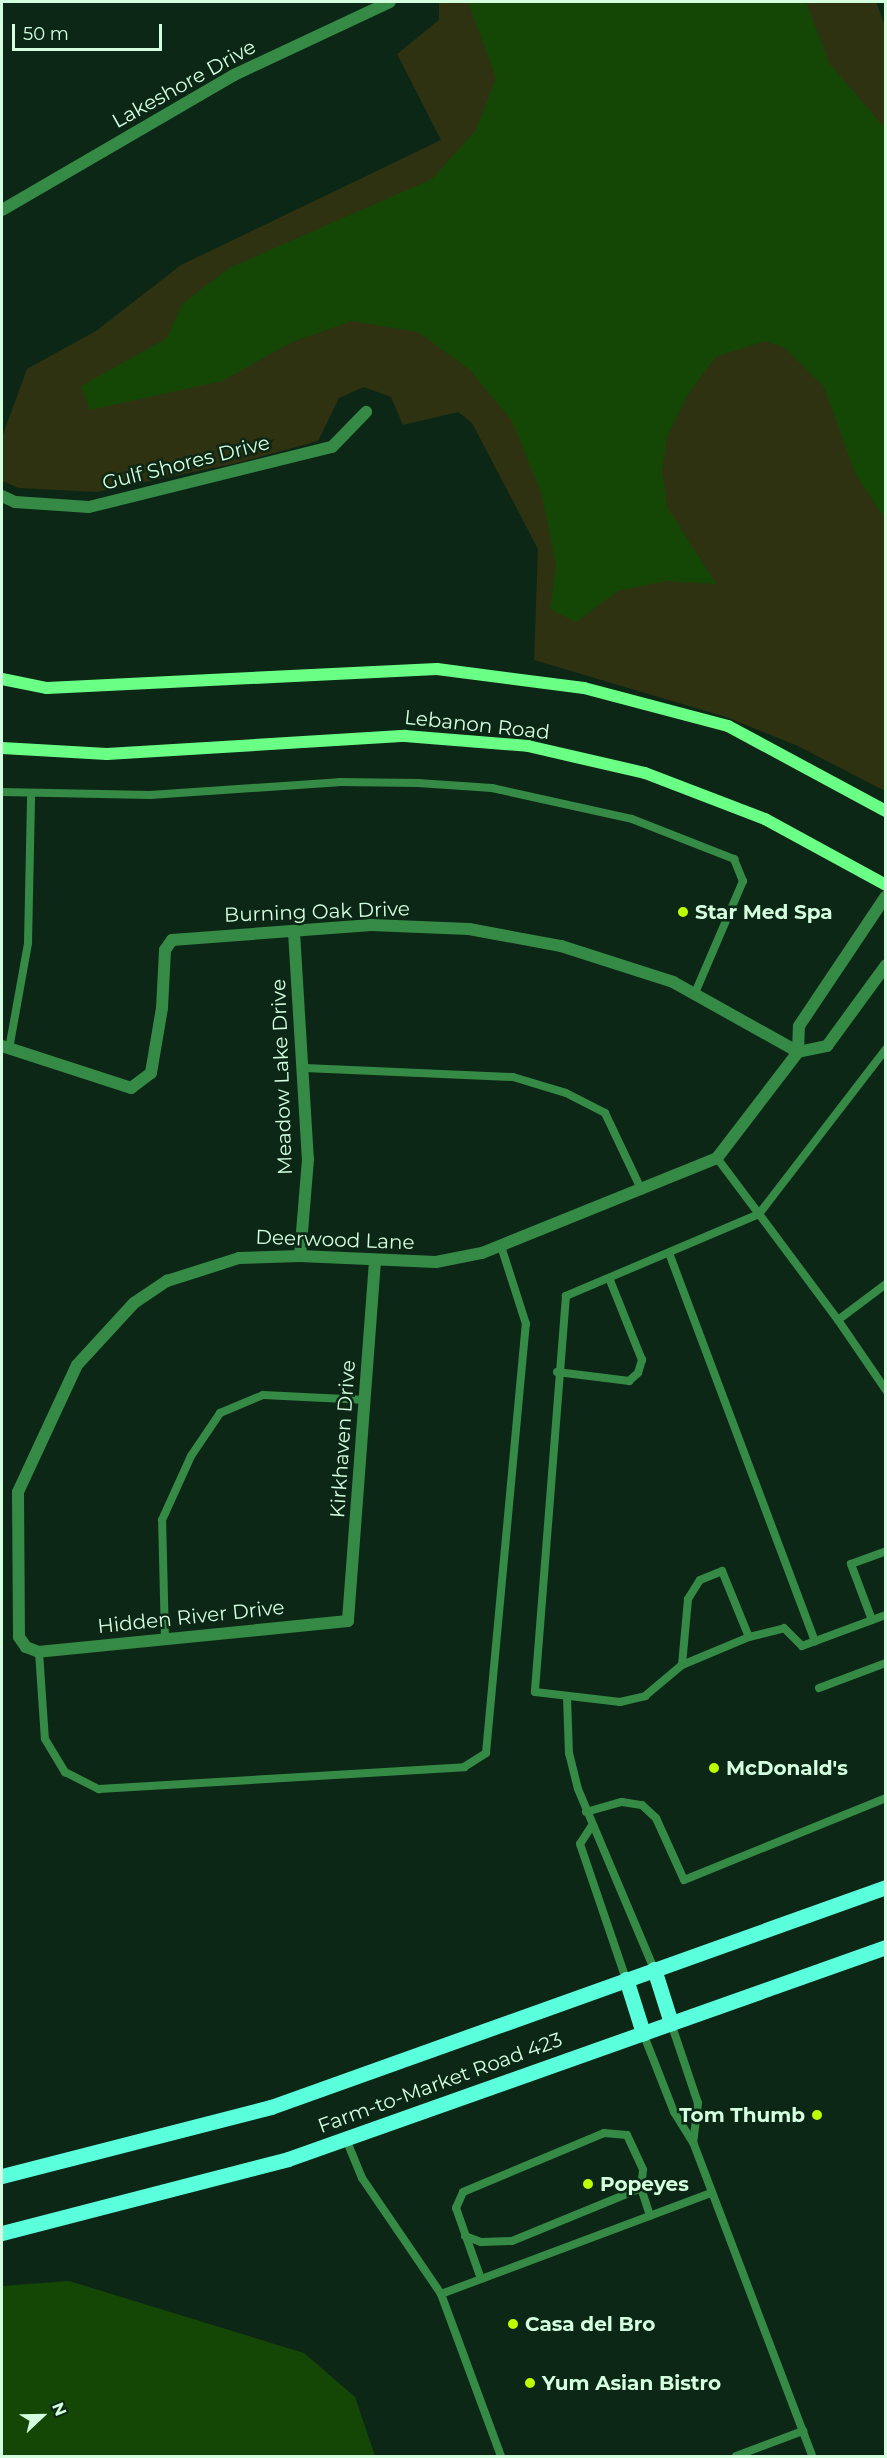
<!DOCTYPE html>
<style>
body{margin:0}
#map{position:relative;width:887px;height:2458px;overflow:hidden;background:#0d2716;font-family:Montserrat,sans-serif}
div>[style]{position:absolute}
.green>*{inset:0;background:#2e3210}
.water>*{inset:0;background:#144706}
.lane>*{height:8px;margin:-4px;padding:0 4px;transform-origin:4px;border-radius:4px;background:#358a45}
.street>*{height:12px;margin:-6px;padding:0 6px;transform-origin:6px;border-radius:6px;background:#358a45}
.secondary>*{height:12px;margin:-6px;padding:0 6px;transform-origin:6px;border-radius:6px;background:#6aff85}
.primary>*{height:15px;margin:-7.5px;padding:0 7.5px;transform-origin:7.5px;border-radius:7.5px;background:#5affdb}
.dots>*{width:16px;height:16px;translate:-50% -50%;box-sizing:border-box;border:3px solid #0d2716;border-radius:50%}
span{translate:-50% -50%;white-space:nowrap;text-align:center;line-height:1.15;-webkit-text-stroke:5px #0d2716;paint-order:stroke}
.street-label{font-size:20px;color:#d3ffdf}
.poi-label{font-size:20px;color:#d3ffdf;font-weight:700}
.left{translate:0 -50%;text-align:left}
.right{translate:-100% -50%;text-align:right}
.frame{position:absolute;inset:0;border:3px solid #d3ffdf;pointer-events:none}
.north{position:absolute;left:12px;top:2386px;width:60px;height:60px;-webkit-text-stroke:4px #0d2716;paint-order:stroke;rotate:68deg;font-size:16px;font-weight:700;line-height:24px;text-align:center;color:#d3ffdf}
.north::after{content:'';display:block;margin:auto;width:21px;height:27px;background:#d3ffdf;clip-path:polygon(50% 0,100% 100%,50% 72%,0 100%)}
.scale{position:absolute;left:12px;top:24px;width:150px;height:27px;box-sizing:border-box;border:3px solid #d3ffdf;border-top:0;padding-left:8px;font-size:18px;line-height:21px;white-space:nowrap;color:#d3ffdf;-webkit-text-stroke:4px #0d2716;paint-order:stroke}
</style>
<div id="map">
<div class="green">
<i style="clip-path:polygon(439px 2px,876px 2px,886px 28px,885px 791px,798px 746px,726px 717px,534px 660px,538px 549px,472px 423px,458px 412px,403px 425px,391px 397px,364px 387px,339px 398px,318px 441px,237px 463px,97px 492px,19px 488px,2px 481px,2px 437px,27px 369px,96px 331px,181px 265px,441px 140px,397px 54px,439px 20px)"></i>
</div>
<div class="water">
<i style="clip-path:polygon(468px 2px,806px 2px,829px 63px,885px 128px,885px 519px,855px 473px,824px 387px,785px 348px,765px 341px,715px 357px,686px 398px,667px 437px,662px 471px,667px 507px,716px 584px,666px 581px,618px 591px,576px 622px,550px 609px,556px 565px,542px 495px,512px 421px,470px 370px,418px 332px,352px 321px,292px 342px,222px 381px,90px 410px,81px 386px,167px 338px,182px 304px,229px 268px,432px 179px,476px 130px,496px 78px)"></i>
<i style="clip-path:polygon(69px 2281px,304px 2353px,355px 2397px,375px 2456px,2px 2456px,2px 2286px)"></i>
</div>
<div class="lane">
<i style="left:2px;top:792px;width:148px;rotate:1.2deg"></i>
<i style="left:150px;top:795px;width:189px;rotate:-3.9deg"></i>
<i style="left:339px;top:782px;width:79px;rotate:0.7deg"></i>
<i style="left:418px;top:783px;width:74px;rotate:3.9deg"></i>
<i style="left:492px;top:788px;width:143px;rotate:12.5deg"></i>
<i style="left:632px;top:819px;width:110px;rotate:21.4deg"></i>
<i style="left:734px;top:859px;width:24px;rotate:68deg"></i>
<i style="left:743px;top:881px;width:122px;rotate:113.2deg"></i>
<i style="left:9px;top:1049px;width:108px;rotate:-79.8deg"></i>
<i style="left:28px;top:943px;width:149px;rotate:-88.8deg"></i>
<i style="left:886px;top:1049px;width:208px;rotate:127.6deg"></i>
<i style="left:759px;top:1214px;width:132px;rotate:53.3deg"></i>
<i style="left:838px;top:1320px;width:60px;rotate:-36.9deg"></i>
<i style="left:305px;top:1068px;width:208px;rotate:2.5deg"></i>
<i style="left:513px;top:1077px;width:55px;rotate:16.8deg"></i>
<i style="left:566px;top:1093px;width:44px;rotate:27.1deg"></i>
<i style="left:605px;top:1113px;width:86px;rotate:64.6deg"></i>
<i style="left:717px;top:1158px;width:70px;rotate:53.1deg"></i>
<i style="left:759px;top:1214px;width:210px;rotate:157deg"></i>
<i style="left:566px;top:1296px;width:397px;rotate:94.5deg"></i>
<i style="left:535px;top:1692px;width:86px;rotate:6.7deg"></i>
<i style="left:620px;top:1702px;width:26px;rotate:-13deg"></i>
<i style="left:645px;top:1696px;width:48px;rotate:-40deg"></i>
<i style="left:682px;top:1665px;width:73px;rotate:-22.7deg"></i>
<i style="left:749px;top:1637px;width:36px;rotate:-14deg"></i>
<i style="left:784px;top:1628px;width:25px;rotate:45deg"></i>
<i style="left:802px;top:1646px;width:90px;rotate:-20.3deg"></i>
<i style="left:669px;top:1253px;width:415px;rotate:69.4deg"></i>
<i style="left:838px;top:1320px;width:85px;rotate:55.6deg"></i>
<i style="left:557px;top:1372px;width:73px;rotate:7.1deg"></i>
<i style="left:629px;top:1381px;width:12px;rotate:-42deg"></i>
<i style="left:638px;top:1373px;width:14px;rotate:-73deg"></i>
<i style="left:642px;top:1360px;width:88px;rotate:-111.9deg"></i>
<i style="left:872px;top:1620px;width:60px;rotate:-110.6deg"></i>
<i style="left:851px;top:1564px;width:37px;rotate:-20deg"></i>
<i style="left:165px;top:1639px;width:119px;rotate:-91.4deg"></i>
<i style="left:162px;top:1520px;width:70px;rotate:-65.6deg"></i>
<i style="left:191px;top:1456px;width:52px;rotate:-56deg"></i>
<i style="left:220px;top:1413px;width:47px;rotate:-22.7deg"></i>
<i style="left:263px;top:1395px;width:103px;rotate:2.8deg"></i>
<i style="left:39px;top:1652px;width:87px;rotate:86.1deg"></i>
<i style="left:45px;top:1739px;width:39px;rotate:59deg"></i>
<i style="left:65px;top:1772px;width:38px;rotate:27deg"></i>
<i style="left:99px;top:1789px;width:366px;rotate:-3.4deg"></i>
<i style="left:464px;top:1767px;width:26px;rotate:-32deg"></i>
<i style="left:486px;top:1753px;width:431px;rotate:-84.7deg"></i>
<i style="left:526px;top:1324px;width:82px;rotate:-107.8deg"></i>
<i style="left:682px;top:1665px;width:66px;rotate:-84.8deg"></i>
<i style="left:688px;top:1599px;width:22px;rotate:-58deg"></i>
<i style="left:700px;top:1580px;width:24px;rotate:-22deg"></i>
<i style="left:722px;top:1571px;width:71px;rotate:67.8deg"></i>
<i style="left:819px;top:1688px;width:72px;rotate:-20.5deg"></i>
<i style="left:567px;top:1697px;width:56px;rotate:88deg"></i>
<i style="left:569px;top:1753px;width:37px;rotate:76deg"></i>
<i style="left:578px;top:1789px;width:195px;rotate:67.1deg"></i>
<i style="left:586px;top:1812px;width:37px;rotate:-16deg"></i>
<i style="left:622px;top:1802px;width:20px;rotate:9deg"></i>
<i style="left:642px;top:1805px;width:19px;rotate:43deg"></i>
<i style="left:656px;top:1818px;width:68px;rotate:65.7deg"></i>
<i style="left:684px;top:1880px;width:218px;rotate:-22.1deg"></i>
<i style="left:591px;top:1827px;width:20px;rotate:123deg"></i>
<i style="left:580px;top:1844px;width:143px;rotate:71.2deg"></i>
<i style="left:671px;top:2023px;width:84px;rotate:71.4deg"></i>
<i style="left:698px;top:2103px;width:39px;rotate:97deg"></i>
<i style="left:643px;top:2033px;width:85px;rotate:68.6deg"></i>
<i style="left:674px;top:2112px;width:36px;rotate:58deg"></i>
<i style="left:693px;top:2142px;width:336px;rotate:69.2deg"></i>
<i style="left:346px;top:2139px;width:42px;rotate:67.7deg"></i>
<i style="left:362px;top:2178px;width:140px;rotate:55.7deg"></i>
<i style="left:441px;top:2294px;width:286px;rotate:-20.5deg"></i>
<i style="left:465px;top:2236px;width:17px;rotate:21deg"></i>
<i style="left:481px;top:2242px;width:31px;rotate:-2deg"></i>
<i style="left:512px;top:2241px;width:139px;rotate:-22.3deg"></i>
<i style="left:481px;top:2279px;width:75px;rotate:-109.4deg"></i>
<i style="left:456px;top:2208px;width:17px;rotate:-66deg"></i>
<i style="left:463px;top:2192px;width:153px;rotate:-22.7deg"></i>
<i style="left:604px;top:2133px;width:23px;rotate:5deg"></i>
<i style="left:627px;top:2135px;width:38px;rotate:65deg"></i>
<i style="left:643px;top:2170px;width:18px;rotate:96deg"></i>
<i style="left:641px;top:2188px;width:29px;rotate:72deg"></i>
<i style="left:441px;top:2294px;width:173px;rotate:69.7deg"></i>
<i style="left:736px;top:2456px;width:72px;rotate:-20.5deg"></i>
</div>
<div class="street">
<i style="left:2px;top:210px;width:268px;rotate:-30.2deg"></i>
<i style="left:234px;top:75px;width:172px;rotate:-25.1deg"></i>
<i style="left:2px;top:496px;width:14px;rotate:25deg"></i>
<i style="left:15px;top:502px;width:74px;rotate:3.9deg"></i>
<i style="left:89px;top:507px;width:250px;rotate:-13.9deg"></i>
<i style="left:332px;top:447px;width:49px;rotate:-45.8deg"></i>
<i style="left:294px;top:932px;width:227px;rotate:86.5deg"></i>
<i style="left:308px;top:1159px;width:97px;rotate:94.7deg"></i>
<i style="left:2px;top:1046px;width:136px;rotate:18deg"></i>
<i style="left:131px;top:1088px;width:25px;rotate:-37deg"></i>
<i style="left:151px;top:1073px;width:66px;rotate:-80.4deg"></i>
<i style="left:162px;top:1008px;width:58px;rotate:-87deg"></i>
<i style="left:165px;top:950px;width:12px;rotate:-55deg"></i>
<i style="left:172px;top:940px;width:200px;rotate:-4.3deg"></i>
<i style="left:371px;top:925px;width:98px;rotate:2.3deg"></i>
<i style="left:469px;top:929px;width:94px;rotate:10.5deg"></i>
<i style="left:561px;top:946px;width:118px;rotate:17.8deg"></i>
<i style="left:673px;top:982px;width:143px;rotate:29.2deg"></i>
<i style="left:798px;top:1052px;width:30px;rotate:-12deg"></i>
<i style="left:827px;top:1046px;width:100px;rotate:-53.9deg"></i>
<i style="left:375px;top:1261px;width:361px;rotate:94.3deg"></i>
<i style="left:348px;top:1621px;width:311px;rotate:174.3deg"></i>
<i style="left:39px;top:1652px;width:14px;rotate:-159deg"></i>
<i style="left:26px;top:1647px;width:12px;rotate:-125deg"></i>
<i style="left:19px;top:1637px;width:145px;rotate:-90.4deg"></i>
<i style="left:18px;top:1492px;width:140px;rotate:-65.1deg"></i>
<i style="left:77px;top:1365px;width:84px;rotate:-47.4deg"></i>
<i style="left:134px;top:1303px;width:40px;rotate:-34deg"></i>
<i style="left:167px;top:1281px;width:76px;rotate:-17.7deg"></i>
<i style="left:239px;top:1258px;width:61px;rotate:-1.9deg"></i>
<i style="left:300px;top:1256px;width:136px;rotate:2.5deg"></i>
<i style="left:436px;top:1262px;width:47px;rotate:-11.1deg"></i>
<i style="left:482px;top:1253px;width:253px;rotate:-22deg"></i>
<i style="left:717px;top:1158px;width:133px;rotate:-52.6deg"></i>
<i style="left:798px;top:1052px;width:26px;rotate:-88deg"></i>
<i style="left:799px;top:1026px;width:156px;rotate:-56.2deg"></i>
</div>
<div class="secondary">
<i style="left:2px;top:679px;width:46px;rotate:11.3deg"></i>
<i style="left:47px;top:688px;width:390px;rotate:-2.8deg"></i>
<i style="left:437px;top:669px;width:148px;rotate:7.4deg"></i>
<i style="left:584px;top:688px;width:149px;rotate:14.8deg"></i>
<i style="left:728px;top:726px;width:179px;rotate:28.3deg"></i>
<i style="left:2px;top:748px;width:105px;rotate:3.3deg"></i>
<i style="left:107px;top:754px;width:299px;rotate:-3.5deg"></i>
<i style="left:405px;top:736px;width:123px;rotate:4.6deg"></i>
<i style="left:528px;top:746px;width:120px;rotate:13deg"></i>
<i style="left:645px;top:773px;width:129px;rotate:21deg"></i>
<i style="left:765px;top:819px;width:138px;rotate:28.6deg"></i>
</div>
<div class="primary">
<i style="left:654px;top:1969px;width:57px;rotate:72.5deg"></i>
<i style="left:626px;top:1979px;width:57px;rotate:72.5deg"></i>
<i style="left:2px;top:2176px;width:278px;rotate:-14.4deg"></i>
<i style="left:271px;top:2107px;width:653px;rotate:-19.68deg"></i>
<i style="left:2px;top:2233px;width:295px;rotate:-14.5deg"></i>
<i style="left:288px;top:2159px;width:634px;rotate:-19.52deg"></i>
</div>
<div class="dots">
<i style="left:683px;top:912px;background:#befe00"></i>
<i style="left:714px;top:1768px;background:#befe00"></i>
<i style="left:817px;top:2115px;background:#befe00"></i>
<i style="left:588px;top:2184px;background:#befe00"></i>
<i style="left:513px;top:2324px;background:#befe00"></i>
<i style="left:530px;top:2383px;background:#befe00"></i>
</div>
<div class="street-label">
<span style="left:184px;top:84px;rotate:-29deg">Lakeshore Drive</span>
<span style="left:186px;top:463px;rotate:-14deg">Gulf Shores Drive</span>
<span style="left:477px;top:725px;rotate:6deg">Lebanon Road</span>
<span style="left:317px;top:912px;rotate:-2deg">Burning Oak Drive</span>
<span style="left:282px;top:1077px;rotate:-92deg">Meadow Lake Drive</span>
<span style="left:335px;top:1240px;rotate:2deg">Deerwood Lane</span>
<span style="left:343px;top:1439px;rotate:-86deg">Kirkhaven Drive</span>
<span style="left:191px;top:1617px;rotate:-6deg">Hidden River Drive</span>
<span style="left:440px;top:2083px;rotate:-20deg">Farm-to-Market Road 423</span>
</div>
<div class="poi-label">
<span class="left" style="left:695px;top:912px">Star Med Spa</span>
<span class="left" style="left:726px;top:1768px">McDonald's</span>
<span class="right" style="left:805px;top:2115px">Tom Thumb</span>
<span class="left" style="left:600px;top:2184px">Popeyes</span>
<span class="left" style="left:525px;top:2324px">Casa del Bro</span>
<span class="left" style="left:542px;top:2383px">Yum Asian Bistro</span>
</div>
<div class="frame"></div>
<div class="north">N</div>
<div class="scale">50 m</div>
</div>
